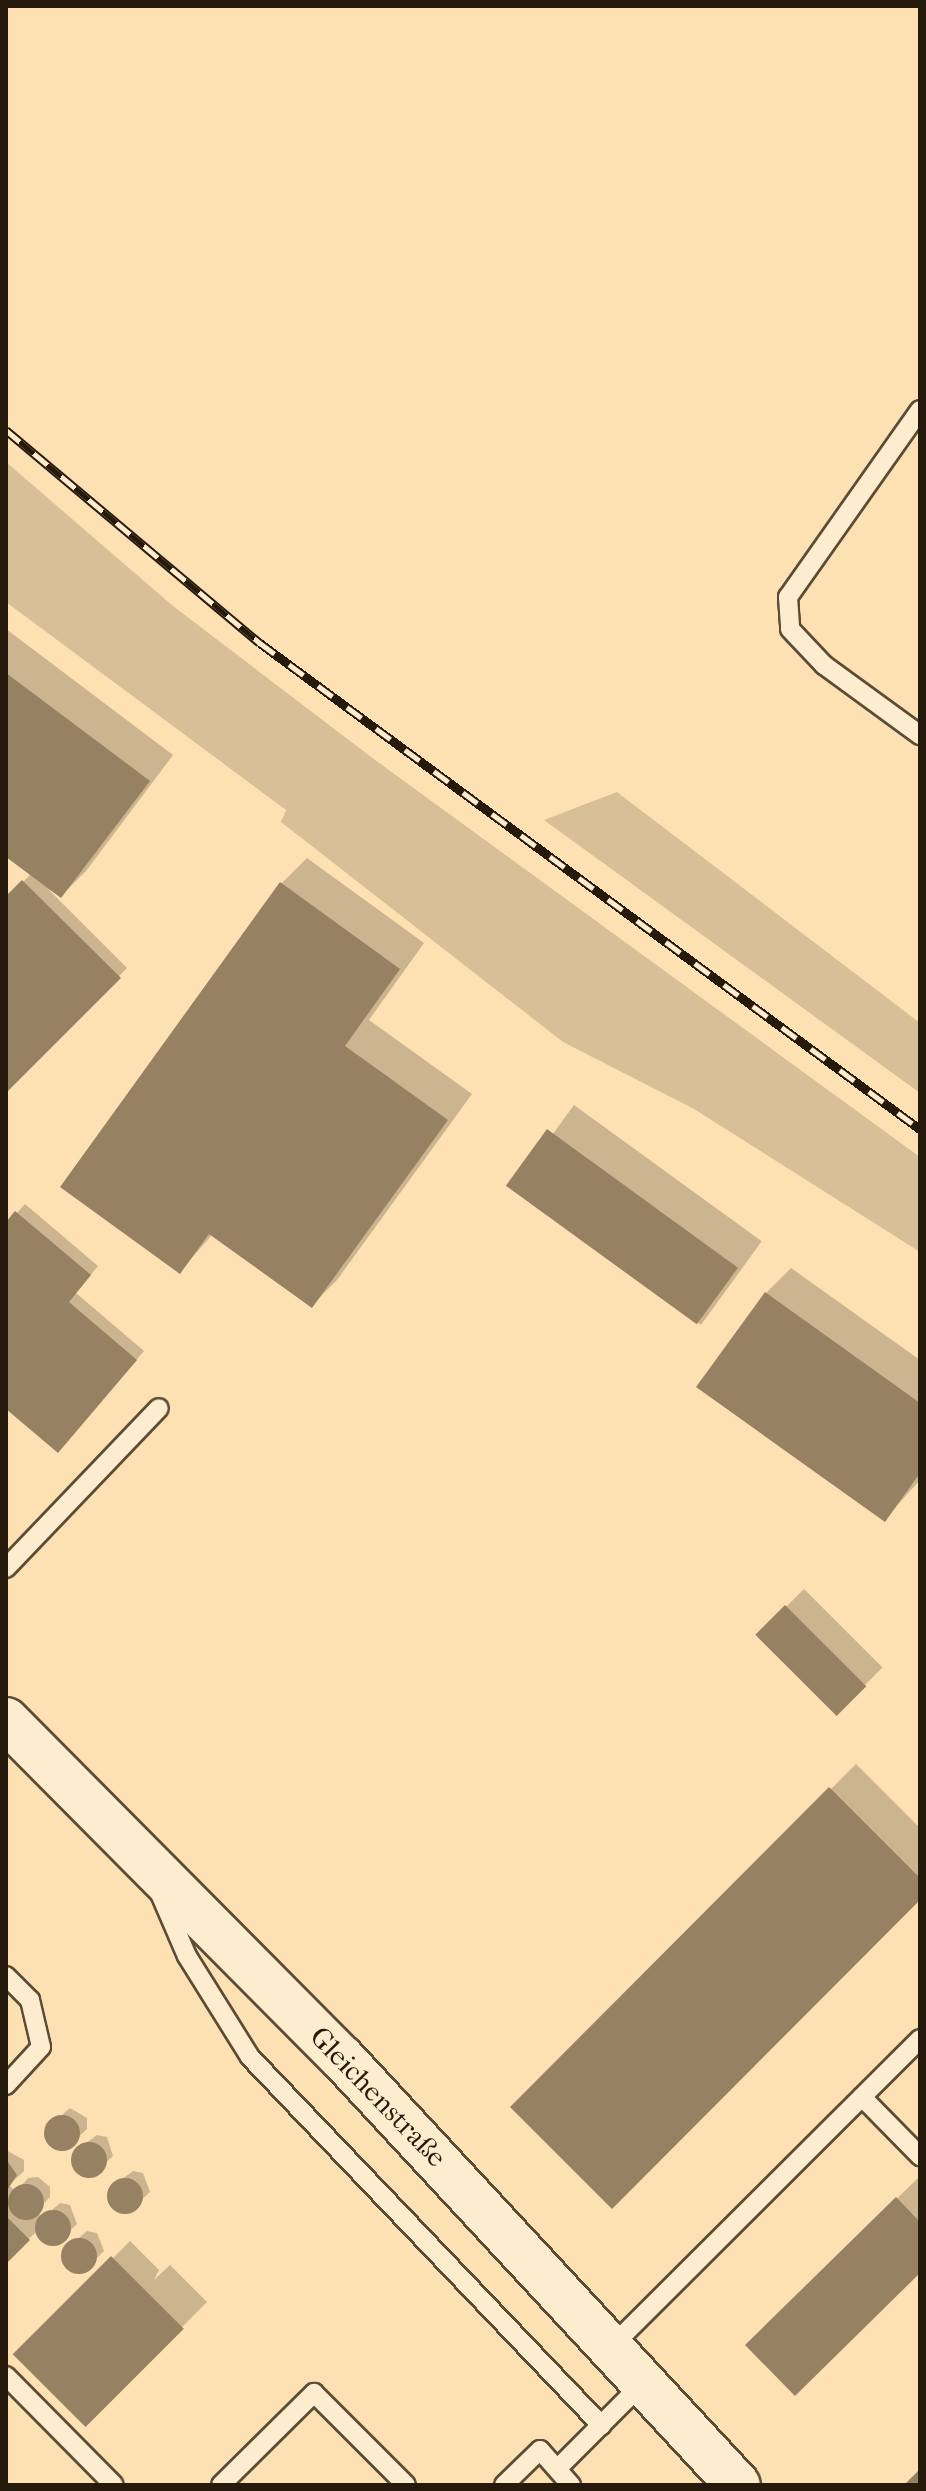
<!DOCTYPE html>
<meta charset="utf-8">
<style>
body{margin:0}
#map{position:relative;width:926px;height:2491px;overflow:hidden;background:#fee1b3;font-family:"IM FELL French Canon",serif}
div>[style]{position:absolute}
.green>*{inset:0;background:#d9bf97}
.shadow>*{inset:0;background:#0003;transform-origin:0 0}
.building>*{inset:0;background:#968163;transform-origin:0 0}
.round{border-radius:50%}
.roads{filter:drop-shadow(2px 0 #5b4c36) drop-shadow(-2px 0 #5b4c36) drop-shadow(0 2px #5b4c36) drop-shadow(0 -2px #5b4c36)}
.service>*{height:18px;margin:-9px;padding:0 9px;transform-origin:9px;border-radius:9px;background:#feecce}
.tertiary>*{height:44px;margin:-22px;padding:0 22px;transform-origin:22px;border-radius:22px;background:#feecce}
.rail>*{height:9px;margin-top:-4.5px;transform-origin:0;background:repeating-linear-gradient(90deg,#feecce 0 18px,#251a0c 0 36px);box-sizing:border-box;border-block:2px solid #251a0c}
span{translate:-50% -50%;white-space:nowrap;text-align:center;line-height:1.15;-webkit-text-stroke:8px #feecce;paint-order:stroke}
.street-label{font-size:28px;color:#251a0c}
.frame{position:absolute;inset:0;border:8px solid #251a0c;pointer-events:none}
</style>
<div id="map">
<div class="green">
<i style="clip-path:polygon(6px 462px,173px 606px,371px 757px,920px 1157px,920px 1252px,694px 1109px,563px 1042px,281px 822px,286px 810px,6px 602px)"></i>
<i style="clip-path:polygon(617px 792px,920px 1023px,920px 1093px,544px 820px)"></i>
</div>
<div class="shadow">
<i style="clip-path:polygon(6px 629px,173px 755px,86px 871px,61px 896px,48px 889px,127px 968px,6px 1090px,6px 899px,32px 873px,6px 854px)"></i>
<i style="clip-path:polygon(307px 858px,424px 943px,369px 1020px,472px 1094px,337px 1280px,311px 1306px,213px 1234px,180px 1271px,282px 883px)"></i>
<i style="left:574px;top:1105px;width:232px;height:103px;rotate:36deg"></i>
<i style="clip-path:polygon(25px 1204px,98px 1266px,76px 1293px,144px 1351px,66px 1442px,6px 1407px,6px 1225px)"></i>
<i style="clip-path:polygon(791px 1268px,920px 1360px,920px 1480px,885px 1519px,766px 1293px)"></i>
<i style="left:804px;top:1589px;width:111px;height:64px;rotate:45deg"></i>
<i style="clip-path:polygon(856px 1764px,920px 1828px,920px 1897px,513px 2107px)"></i>
<i style="clip-path:polygon(70px 2108px,87px 2118px,87px 2129px,66px 2149px,57px 2148px,47px 2136px,48px 2127px)"></i>
<i style="clip-path:polygon(97px 2135px,107px 2137px,113px 2156px,93px 2175px,78px 2172px,74px 2164px,78px 2149px)"></i>
<i style="clip-path:polygon(6px 2150px,24px 2160px,24px 2171px,9px 2185px,16px 2192px,28px 2178px,38px 2177px,50px 2187px,50px 2197px,36px 2211px,43px 2218px,60px 2203px,70px 2205px,77px 2224px,56px 2244px,47px 2243px,37px 2231px,6px 2261px)"></i>
<i style="clip-path:polygon(133px 2171px,143px 2173px,150px 2192px,129px 2211px,115px 2208px,110px 2199px,114px 2185px)"></i>
<i style="clip-path:polygon(920px 2176px,920px 2271px,748px 2345px)"></i>
<i style="clip-path:polygon(87px 2231px,97px 2233px,104px 2251px,83px 2271px,74px 2271px,64px 2259px,65px 2250px)"></i>
<i style="clip-path:polygon(130px 2241px,159px 2270px,154px 2280px,170px 2265px,207px 2302px,86px 2424px,16px 2355px)"></i>
</div>
<div class="building">
<i style="clip-path:polygon(6px 673px,150px 781px,61px 898px,6px 857px)"></i>
<i style="clip-path:polygon(22px 880px,121px 978px,6px 1093px,6px 896px)"></i>
<i style="clip-path:polygon(280px 882px,400px 969px,345px 1046px,448px 1120px,312px 1308px,209px 1234px,180px 1274px,60px 1187px)"></i>
<i style="left:547px;top:1129px;width:236px;height:70px;rotate:36deg"></i>
<i style="clip-path:polygon(15px 1211px,91px 1275px,69px 1302px,137px 1360px,58px 1453px,6px 1409px,6px 1222px)"></i>
<i style="clip-path:polygon(765px 1292px,920px 1403px,920px 1473px,885px 1522px,696px 1387px)"></i>
<i style="left:785px;top:1605px;width:115px;height:42px;rotate:45deg"></i>
<i style="clip-path:polygon(829px 1787px,920px 1878px,920px 1900px,612px 2209px,510px 2107px)"></i>
<i class="round" style="left:44px;top:2115px;width:36px;height:36px"></i>
<i class="round" style="left:71px;top:2142px;width:36px;height:36px"></i>
<i style="clip-path:polygon(6px 2159px,17px 2175px,6px 2192px)"></i>
<i class="round" style="left:107px;top:2178px;width:36px;height:36px"></i>
<i class="round" style="left:8px;top:2184px;width:36px;height:36px"></i>
<i style="clip-path:polygon(896px 2197px,920px 2222px,920px 2273px,795px 2396px,745px 2345px)"></i>
<i class="round" style="left:35px;top:2210px;width:36px;height:36px"></i>
<i style="clip-path:polygon(6px 2216px,30px 2240px,6px 2264px)"></i>
<i class="round" style="left:61px;top:2238px;width:36px;height:36px"></i>
<i style="left:111px;top:2256px;width:103px;height:139px;rotate:45deg"></i>
<i style="clip-path:polygon(920px 2469px,920px 2485px,904px 2485px)"></i>
</div>
<div class="roads">
<div class="service">
<i style="left:920px;top:410px;width:229px;rotate:125.2deg"></i>
<i style="left:788px;top:597px;width:32px;rotate:86deg"></i>
<i style="left:790px;top:629px;width:50px;rotate:46.6deg"></i>
<i style="left:824px;top:665px;width:119px;rotate:36.1deg"></i>
<i style="left:6px;top:1568px;width:221px;rotate:-46.3deg"></i>
<i style="left:161px;top:1896px;width:65px;rotate:66.6deg"></i>
<i style="left:187px;top:1956px;width:119px;rotate:58deg"></i>
<i style="left:250px;top:2057px;width:509px;rotate:46.35deg"></i>
<i style="left:6px;top:1976px;width:34px;rotate:45deg"></i>
<i style="left:30px;top:2000px;width:48px;rotate:76.8deg"></i>
<i style="left:41px;top:2047px;width:52px;rotate:132.6deg"></i>
<i style="left:862px;top:2097px;width:83px;rotate:45.5deg"></i>
<i style="left:612px;top:2346px;width:435px;rotate:-44.9deg"></i>
<i style="left:6px;top:2376px;width:153px;rotate:45.3deg"></i>
<i style="left:558px;top:2468px;width:122px;rotate:-45deg"></i>
<i style="left:221px;top:2485px;width:131px;rotate:-44.7deg"></i>
<i style="left:314px;top:2393px;width:130px;rotate:45deg"></i>
<i style="left:504px;top:2485px;width:50px;rotate:-44.2deg"></i>
<i style="left:540px;top:2450px;width:47px;rotate:48.5deg"></i>
</div>
<div class="tertiary">
<i style="left:6px;top:1720px;width:477px;rotate:45.2deg"></i>
<i style="left:342px;top:2058px;width:582px;rotate:47.16deg"></i>
</div>
</div>
<div class="rail">
<i style="left:6px;top:430px;width:331px;rotate:40deg"></i>
<i style="left:260px;top:643px;width:820px;rotate:36.37deg"></i>
</div>
<div class="street-label">
<span style="left:378px;top:2097px;rotate:46deg">Gleichenstraße</span>
</div>
<div class="frame"></div>
</div>
